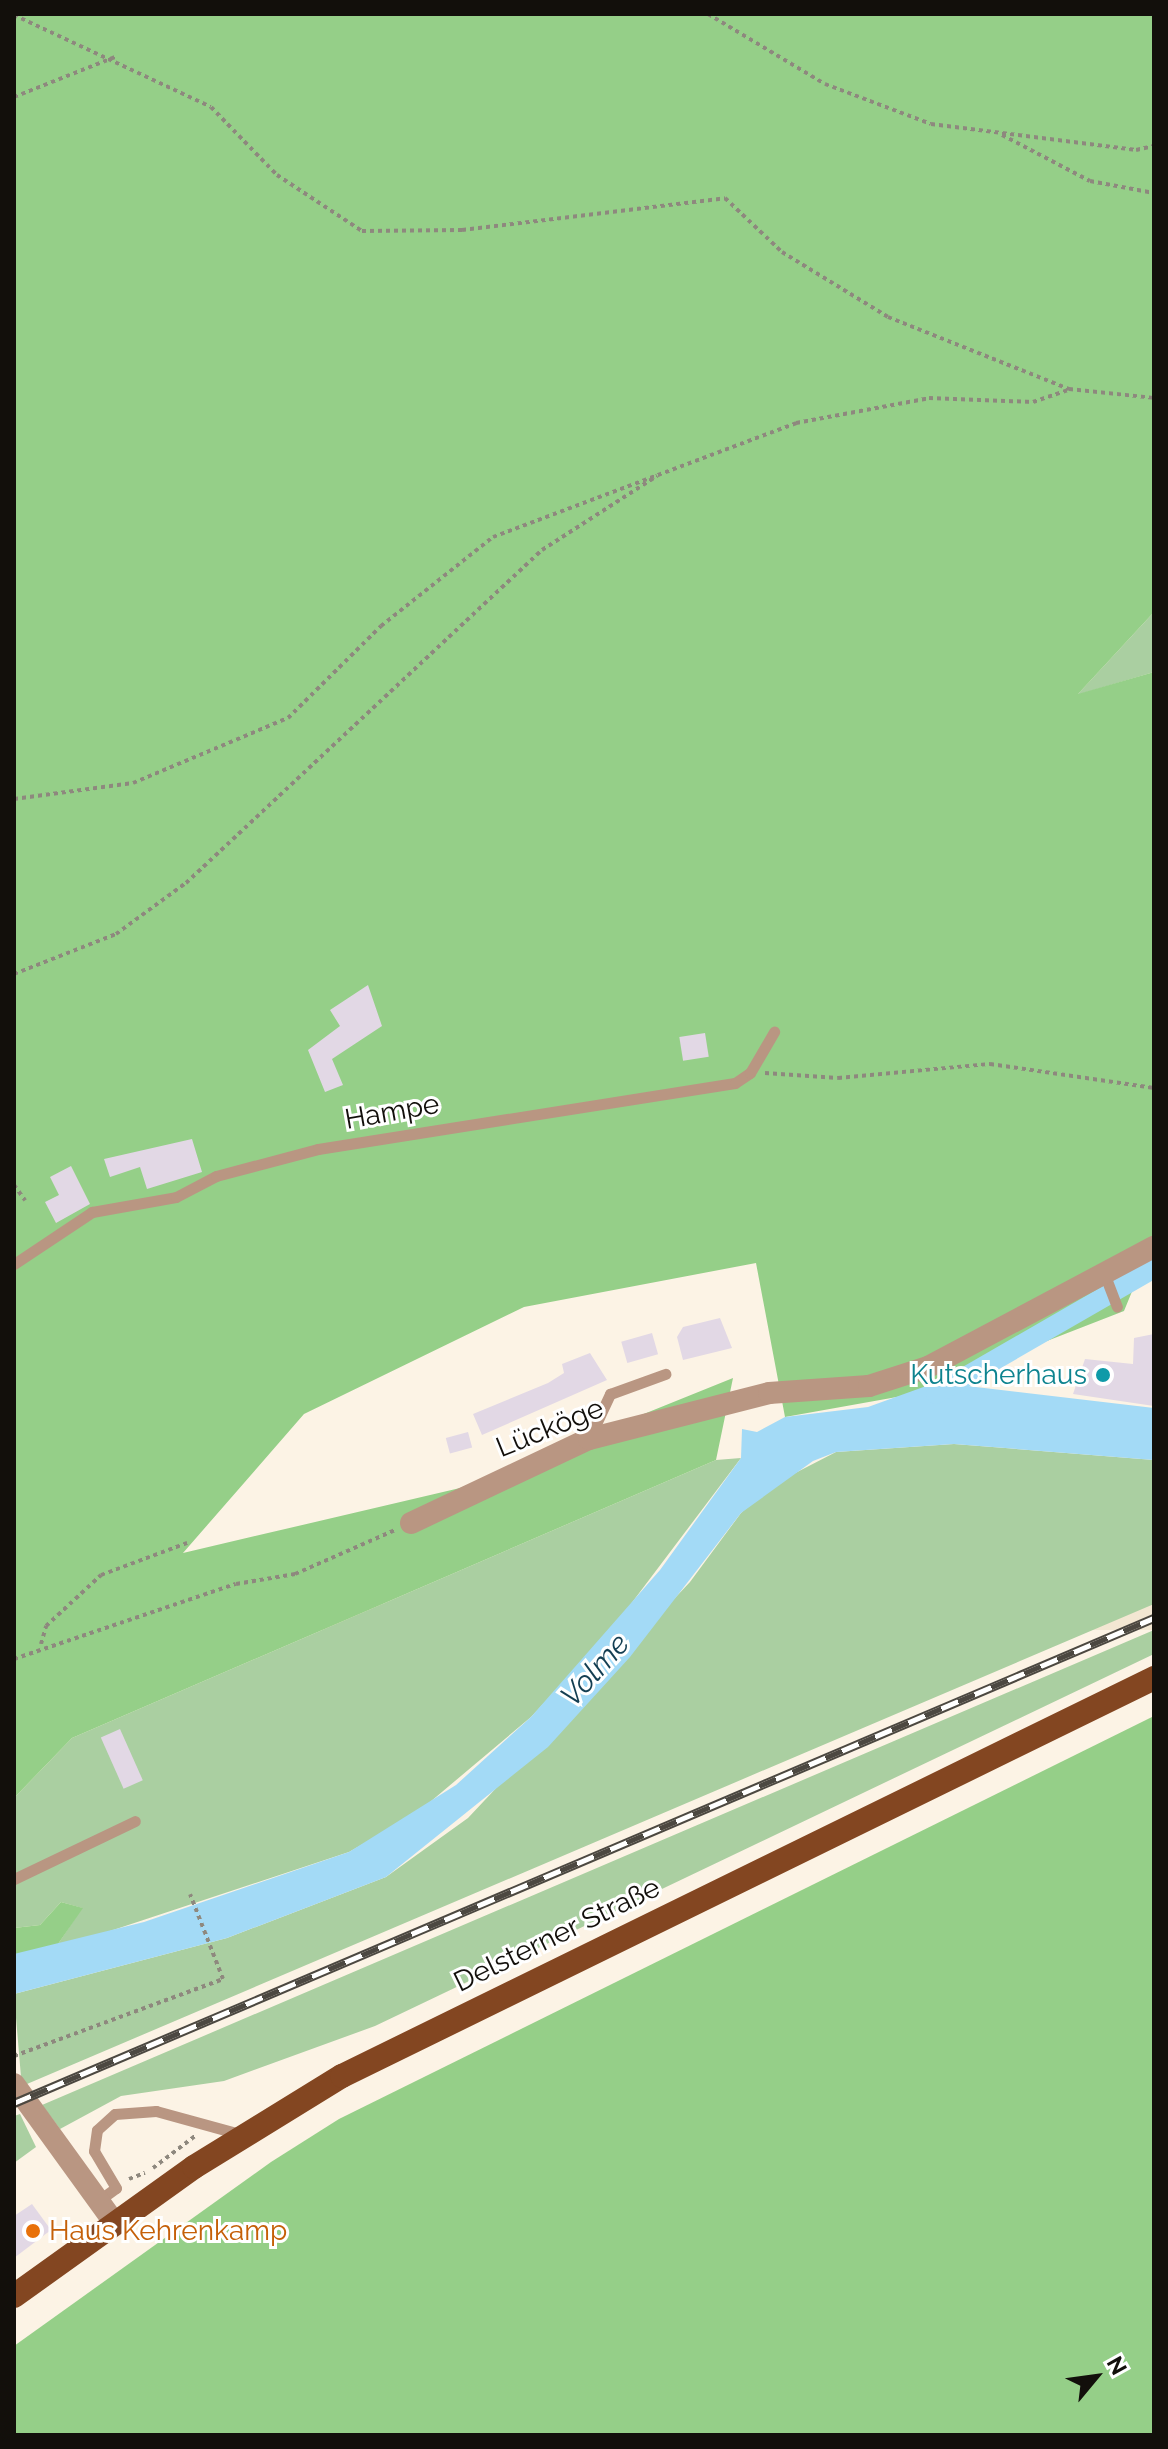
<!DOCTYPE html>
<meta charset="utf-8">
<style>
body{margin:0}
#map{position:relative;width:1168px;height:2449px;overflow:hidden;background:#fcf3e5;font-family:Raleway,sans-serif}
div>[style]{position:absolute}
.built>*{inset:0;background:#f3e7d2;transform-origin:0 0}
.green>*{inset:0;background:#aacfa1}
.forest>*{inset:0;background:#95cf88}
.water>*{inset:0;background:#a3daf6}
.canal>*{height:20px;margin:-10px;padding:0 10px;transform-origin:10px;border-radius:10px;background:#a3daf6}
.building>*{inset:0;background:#e2d8e5;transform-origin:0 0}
.path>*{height:4px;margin-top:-2px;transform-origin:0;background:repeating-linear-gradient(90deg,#8e887e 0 4px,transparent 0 8px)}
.lane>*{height:11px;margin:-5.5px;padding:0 5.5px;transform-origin:5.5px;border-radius:5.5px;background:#b99682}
.street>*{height:22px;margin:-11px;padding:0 11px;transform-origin:11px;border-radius:11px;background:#b99682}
.primary>*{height:24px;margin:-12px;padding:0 12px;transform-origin:12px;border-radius:12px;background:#834621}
.rail>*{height:9px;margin-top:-4.5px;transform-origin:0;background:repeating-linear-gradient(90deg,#fff 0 18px,#4c4841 0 36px);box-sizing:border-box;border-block:2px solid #4c4841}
.dots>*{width:22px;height:22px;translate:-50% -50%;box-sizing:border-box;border:4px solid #fff;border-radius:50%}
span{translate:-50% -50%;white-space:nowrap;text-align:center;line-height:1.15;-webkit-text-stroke:6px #fff;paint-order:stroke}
.street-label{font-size:28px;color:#120f0b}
.culture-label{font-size:28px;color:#0d838f}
.right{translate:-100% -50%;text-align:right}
.food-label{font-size:28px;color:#c56008}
.left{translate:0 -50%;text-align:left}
.water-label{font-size:30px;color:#133e52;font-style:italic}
.frame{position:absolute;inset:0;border:16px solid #120f0b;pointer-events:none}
.north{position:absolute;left:1056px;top:2337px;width:80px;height:80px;-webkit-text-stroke:6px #fff;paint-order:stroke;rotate:61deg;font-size:22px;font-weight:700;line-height:32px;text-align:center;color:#120f0b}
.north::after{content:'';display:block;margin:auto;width:28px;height:36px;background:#120f0b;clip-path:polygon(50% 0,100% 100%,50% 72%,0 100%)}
</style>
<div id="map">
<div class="built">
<i style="left:1154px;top:1604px;width:26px;height:1225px;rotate:90deg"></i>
</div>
<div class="green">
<i style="clip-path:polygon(1154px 612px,1154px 672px,1077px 695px)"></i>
<i style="clip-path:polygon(954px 1444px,1154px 1460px,1154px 1604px,27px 2084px,21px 2077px,14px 1994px,227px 1938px,386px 1877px,468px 1818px,690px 1582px,741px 1513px,772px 1485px,836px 1452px)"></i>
<i style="clip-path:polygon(741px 1458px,609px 1633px,531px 1717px,417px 1813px,349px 1852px,95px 1936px,58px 1944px,82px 1908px,61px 1902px,40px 1925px,14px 1928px,14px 1798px,72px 1738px,716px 1460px)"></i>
<i style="clip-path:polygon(1154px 1630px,1154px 1654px,375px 2026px,224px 2081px,121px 2096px,60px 2129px,42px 2105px)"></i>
<i style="clip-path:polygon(20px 2114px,36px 2147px,14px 2163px,14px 2116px)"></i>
</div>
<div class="forest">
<i style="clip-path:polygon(14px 14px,1154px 14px,1154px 612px,1078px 694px,1154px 672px,1154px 1238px,1124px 1311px,908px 1395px,785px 1417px,756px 1263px,524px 1307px,304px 1414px,183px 1553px,460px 1488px,733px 1378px,716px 1460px,72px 1738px,14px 1798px)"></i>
<i style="clip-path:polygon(1154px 1716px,1154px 2435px,14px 2435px,14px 2346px,271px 2162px,339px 2119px)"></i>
<i style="clip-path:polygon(61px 1902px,83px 1908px,58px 1944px,14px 1955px,14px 1928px,40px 1925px)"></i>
</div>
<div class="water">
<i style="clip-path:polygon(954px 1376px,959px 1385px,1154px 1408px,1154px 1460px,954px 1444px,836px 1452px,813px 1461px,741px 1513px,630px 1657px,548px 1747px,386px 1877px,227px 1938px,14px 1994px,14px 1954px,144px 1922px,349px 1852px,456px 1785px,531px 1717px,660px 1570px,741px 1458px,742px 1429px,757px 1432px,785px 1417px,868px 1407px)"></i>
</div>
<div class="canal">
<i style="left:936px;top:1394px;width:252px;rotate:-30deg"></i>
</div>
<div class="building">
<i style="clip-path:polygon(368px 985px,382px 1026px,332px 1059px,343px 1085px,325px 1092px,308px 1050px,340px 1026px,330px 1010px)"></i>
<i style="left:705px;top:1033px;width:24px;height:26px;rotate:81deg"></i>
<i style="clip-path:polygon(192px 1139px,202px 1172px,147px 1189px,140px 1167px,110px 1177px,104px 1159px)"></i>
<i style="clip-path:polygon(71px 1166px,90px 1204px,56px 1223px,45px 1202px,59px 1195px,50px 1177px)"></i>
<i style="clip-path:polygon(720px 1318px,732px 1348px,683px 1360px,677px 1337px,683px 1327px)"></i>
<i style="left:652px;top:1333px;width:22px;height:32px;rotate:74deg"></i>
<i style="clip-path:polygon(1154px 1334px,1154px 1406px,1073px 1394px,1085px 1359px,1133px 1364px,1134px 1338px)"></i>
<i style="clip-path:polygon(590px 1353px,607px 1380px,482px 1435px,473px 1414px,548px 1383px,564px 1373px,562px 1364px)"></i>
<i style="left:468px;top:1432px;width:16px;height:23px;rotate:75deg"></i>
<i style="left:120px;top:1729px;width:56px;height:21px;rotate:66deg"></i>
<i style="clip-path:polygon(32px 2204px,51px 2230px,14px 2258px,14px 2216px)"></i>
</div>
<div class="path">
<i style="left:708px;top:14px;width:136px;rotate:30.9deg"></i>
<i style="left:825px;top:84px;width:113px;rotate:20.7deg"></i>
<i style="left:931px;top:124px;width:207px;rotate:7.2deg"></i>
<i style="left:1136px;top:150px;width:18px;rotate:-13deg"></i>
<i style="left:14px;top:15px;width:217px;rotate:25deg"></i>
<i style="left:211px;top:107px;width:95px;rotate:45.9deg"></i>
<i style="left:277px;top:175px;width:102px;rotate:33.4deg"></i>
<i style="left:362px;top:231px;width:100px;rotate:-0.6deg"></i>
<i style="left:462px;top:230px;width:265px;rotate:-6.9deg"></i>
<i style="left:725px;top:198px;width:79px;rotate:43.5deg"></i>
<i style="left:782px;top:252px;width:124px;rotate:31.5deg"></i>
<i style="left:888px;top:317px;width:195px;rotate:21.7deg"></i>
<i style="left:1069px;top:389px;width:85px;rotate:6deg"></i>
<i style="left:14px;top:97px;width:109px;rotate:-21.6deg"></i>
<i style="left:1002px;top:135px;width:99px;rotate:27.6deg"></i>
<i style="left:1090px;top:181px;width:65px;rotate:10.6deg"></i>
<i style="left:14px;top:799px;width:120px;rotate:-7.7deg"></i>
<i style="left:133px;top:783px;width:168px;rotate:-22.8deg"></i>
<i style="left:288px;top:718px;width:131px;rotate:-44.7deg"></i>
<i style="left:381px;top:626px;width:143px;rotate:-38.5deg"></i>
<i style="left:493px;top:537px;width:324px;rotate:-20.6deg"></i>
<i style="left:796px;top:423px;width:135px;rotate:-10.6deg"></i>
<i style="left:929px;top:398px;width:104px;rotate:2.2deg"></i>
<i style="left:1033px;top:402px;width:36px;rotate:-19deg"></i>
<i style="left:14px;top:974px;width:110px;rotate:-21.4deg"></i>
<i style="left:116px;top:934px;width:87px;rotate:-36.1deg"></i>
<i style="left:186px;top:883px;width:487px;rotate:-43.1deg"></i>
<i style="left:542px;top:550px;width:137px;rotate:-32.8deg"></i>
<i style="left:765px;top:1073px;width:73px;rotate:3.9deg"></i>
<i style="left:838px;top:1078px;width:153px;rotate:-5.3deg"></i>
<i style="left:990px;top:1064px;width:166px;rotate:8.3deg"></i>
<i style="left:14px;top:1185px;width:19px;rotate:54deg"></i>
<i style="left:41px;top:1644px;width:19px;rotate:-74deg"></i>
<i style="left:46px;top:1626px;width:75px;rotate:-42.8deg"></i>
<i style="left:101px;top:1575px;width:92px;rotate:-20.4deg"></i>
<i style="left:14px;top:1659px;width:234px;rotate:-18.7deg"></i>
<i style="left:236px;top:1584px;width:60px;rotate:-9.6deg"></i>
<i style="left:295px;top:1574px;width:109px;rotate:-23.7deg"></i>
<i style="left:14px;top:2056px;width:223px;rotate:-20.2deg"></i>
<i style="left:223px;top:1979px;width:91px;rotate:-111.2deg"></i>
<i style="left:153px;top:2168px;width:53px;rotate:-37.3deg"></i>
<i style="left:129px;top:2179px;width:17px;rotate:-21deg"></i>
</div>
<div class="lane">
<i style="left:14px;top:1264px;width:94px;rotate:-33.7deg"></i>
<i style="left:92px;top:1212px;width:85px;rotate:-10.1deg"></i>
<i style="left:176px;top:1197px;width:45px;rotate:-27.7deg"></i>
<i style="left:216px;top:1176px;width:106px;rotate:-14.8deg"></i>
<i style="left:318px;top:1149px;width:422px;rotate:-9deg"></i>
<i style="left:735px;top:1083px;width:18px;rotate:-34deg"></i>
<i style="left:750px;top:1073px;width:48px;rotate:-59.7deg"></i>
<i style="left:1104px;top:1273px;width:36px;rotate:69deg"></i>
<i style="left:589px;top:1439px;width:50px;rotate:-65deg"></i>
<i style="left:610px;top:1394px;width:59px;rotate:-20deg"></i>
<i style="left:14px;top:1879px;width:134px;rotate:-25.6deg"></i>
<i style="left:98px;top:2201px;width:22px;rotate:-36deg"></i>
<i style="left:116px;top:2188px;width:43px;rotate:-120.7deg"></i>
<i style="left:94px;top:2151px;width:21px;rotate:-82deg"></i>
<i style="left:97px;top:2130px;width:24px;rotate:-42deg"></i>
<i style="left:115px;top:2114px;width:41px;rotate:-4.2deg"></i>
<i style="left:156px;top:2111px;width:90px;rotate:15.4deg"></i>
</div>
<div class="street">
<i style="left:411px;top:1523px;width:197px;rotate:-25.3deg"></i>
<i style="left:589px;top:1439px;width:186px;rotate:-14.3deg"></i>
<i style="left:769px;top:1393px;width:100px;rotate:-4deg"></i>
<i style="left:869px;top:1386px;width:62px;rotate:-17.9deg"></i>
<i style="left:928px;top:1367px;width:256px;rotate:-28deg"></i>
<i style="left:14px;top:2084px;width:170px;rotate:54.1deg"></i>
</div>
<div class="primary">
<i style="left:14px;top:2296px;width:221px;rotate:-35.6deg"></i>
<i style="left:194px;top:2167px;width:174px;rotate:-31.6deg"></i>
<i style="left:342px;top:2076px;width:904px;rotate:-26.11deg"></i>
</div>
<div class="rail">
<i style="left:14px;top:2103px;width:1239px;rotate:-23.05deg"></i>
</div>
<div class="dots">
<i style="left:1103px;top:1375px;background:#0f9aa8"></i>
<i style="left:33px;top:2231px;background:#e8710a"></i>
</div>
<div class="street-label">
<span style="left:392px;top:1112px;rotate:-10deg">Hampe</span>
<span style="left:550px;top:1428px;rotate:-22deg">Lücköge</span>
<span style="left:557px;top:1935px;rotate:-26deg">Delsterner Straße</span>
</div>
<div class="culture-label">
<span class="right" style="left:1087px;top:1375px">Kutscherhaus</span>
</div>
<div class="food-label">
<span class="left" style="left:49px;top:2231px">Haus Kehrenkamp</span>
</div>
<div class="water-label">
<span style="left:595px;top:1670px;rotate:-48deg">Volme</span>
</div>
<div class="frame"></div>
<div class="north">N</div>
</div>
